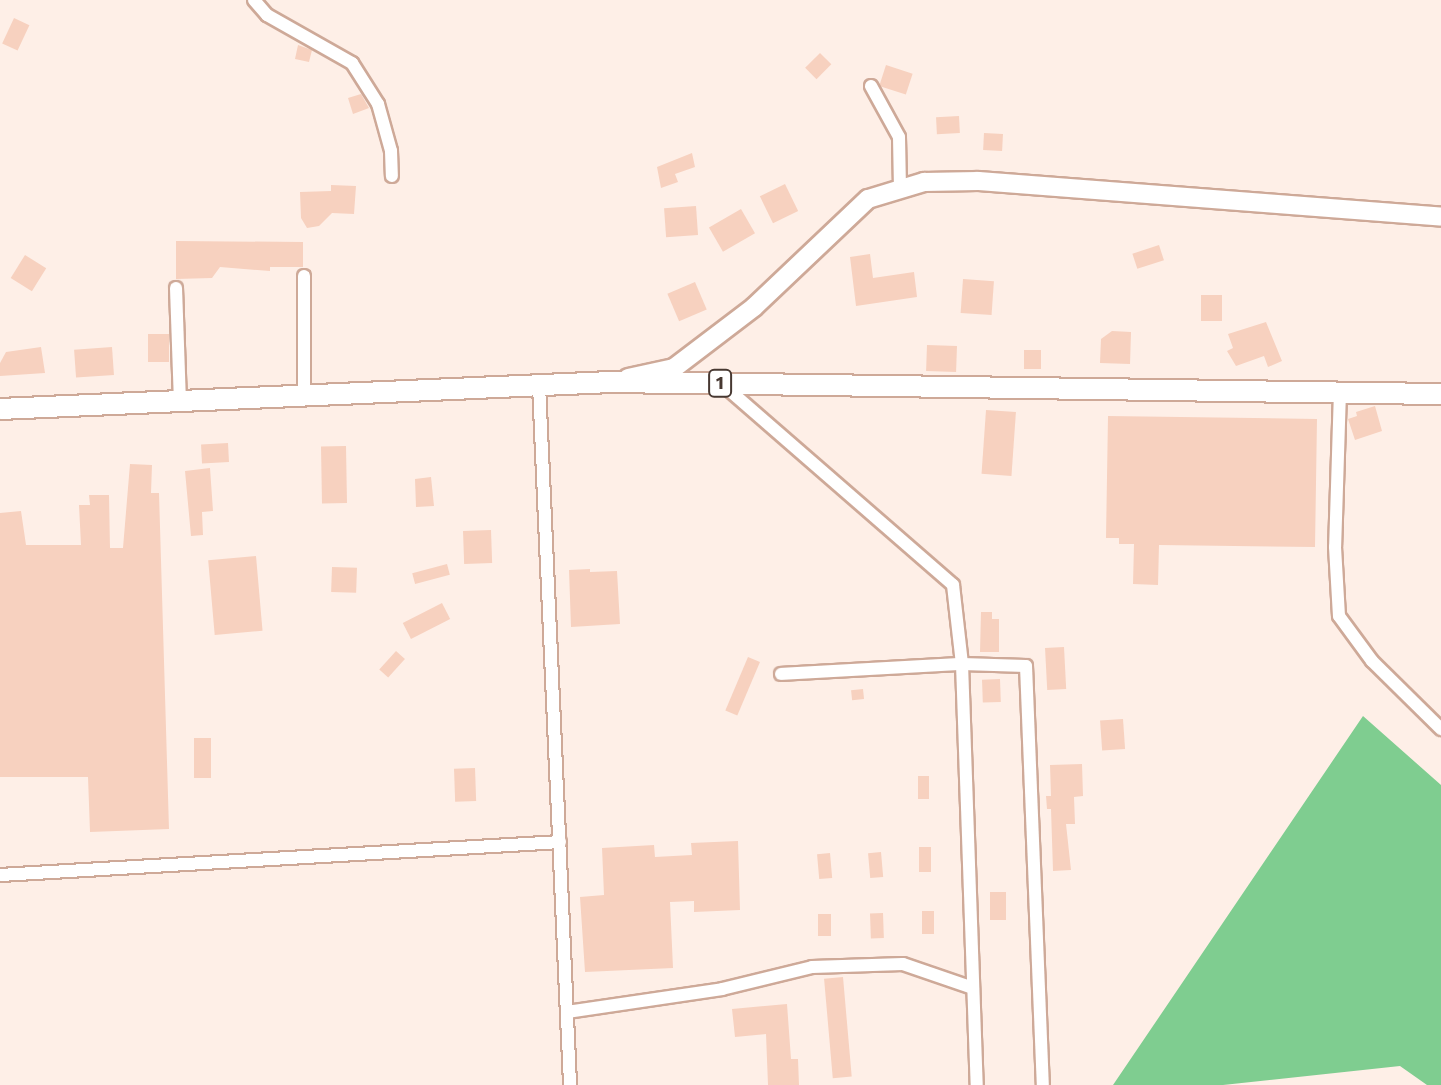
<!DOCTYPE html>
<style>
body{margin:0}
#map{position:relative;width:1441px;height:1085px;overflow:hidden;background:#feefe7;font-family:"Work Sans",sans-serif}
div>[style]{position:absolute}
.forest>*{inset:0;background:#7fcd90}
.building>*{inset:0;background:#f7d1bf;transform-origin:0 0}
.roads{filter:drop-shadow(2px 0 #cea998) drop-shadow(-2px 0 #cea998) drop-shadow(0 2px #cea998) drop-shadow(0 -2px #cea998)}
.street>*{height:12px;margin:-6px;padding:0 6px;transform-origin:6px;border-radius:6px;background:#fff}
.secondary>*{height:18px;margin:-9px;padding:0 9px;transform-origin:9px;border-radius:9px;background:#fff}
.primary>*{height:20px;margin:-10px;padding:0 10px;transform-origin:10px;border-radius:10px;background:#fff}
span{translate:-50% -50%;white-space:nowrap;text-align:center;line-height:1.15;-webkit-text-stroke:6px #fff;paint-order:stroke}
.shield-label span{padding:2px 6px;background:#fff;border:2px solid;border-radius:6px;-webkit-text-stroke-width:0}
.shield-label{font-size:18px;color:#473831;font-weight:700}
</style>
<div id="map">
<div class="forest">
<i style="clip-path:polygon(1363px 716px,1441px 785px,1441px 1085px,1427px 1085px,1400px 1066px,1223px 1085px,1113px 1085px)"></i>
</div>
<div class="building">
<i style="left:14px;top:18px;width:17px;height:28px;rotate:25deg"></i>
<i style="clip-path:polygon(298px 45px,312px 50px,309px 62px,295px 59px)"></i>
<i style="left:820px;top:53px;width:16px;height:21px;rotate:45deg"></i>
<i style="left:886px;top:65px;width:28px;height:22px;rotate:18deg"></i>
<i style="clip-path:polygon(361px 94px,369px 108px,353px 114px,348px 98px)"></i>
<i style="left:959px;top:116px;width:17px;height:23px;rotate:87deg"></i>
<i style="left:984px;top:133px;width:19px;height:17px;rotate:3deg"></i>
<i style="clip-path:polygon(692px 153px,695px 167px,675px 174px,678px 182px,661px 188px,657px 167px)"></i>
<i style="left:785px;top:184px;width:30px;height:28px;rotate:64deg"></i>
<i style="clip-path:polygon(331px 185px,356px 186px,354px 214px,332px 213px,319px 226px,307px 228px,301px 218px,300px 192px,331px 191px)"></i>
<i style="left:696px;top:206px;width:29px;height:32px;rotate:86deg"></i>
<i style="left:741px;top:209px;width:28px;height:37px;rotate:60deg"></i>
<i style="clip-path:polygon(176px 241px,303px 242px,303px 267px,270px 267px,270px 271px,220px 267px,212px 278px,176px 279px)"></i>
<i style="left:1159px;top:245px;width:16px;height:28px;rotate:72deg"></i>
<i style="clip-path:polygon(870px 254px,873px 278px,914px 272px,917px 297px,856px 306px,850px 257px)"></i>
<i style="left:25px;top:255px;width:25px;height:27px;rotate:32deg"></i>
<i style="left:963px;top:279px;width:31px;height:34px;rotate:4deg"></i>
<i style="left:695px;top:282px;width:30px;height:30px;rotate:67deg"></i>
<i style="left:1201px;top:295px;width:21px;height:26px"></i>
<i style="clip-path:polygon(1266px 322px,1282px 361px,1268px 367px,1264px 356px,1236px 366px,1227px 351px,1233px 348px,1228px 334px)"></i>
<i style="clip-path:polygon(1112px 331px,1131px 332px,1130px 364px,1100px 363px,1101px 339px)"></i>
<i style="left:148px;top:334px;width:21px;height:28px"></i>
<i style="left:927px;top:345px;width:30px;height:26px;rotate:2deg"></i>
<i style="clip-path:polygon(41px 347px,45px 373px,0 376px,0 363px,6px 352px)"></i>
<i style="left:112px;top:347px;width:28px;height:38px;rotate:86deg"></i>
<i style="left:1024px;top:350px;width:17px;height:19px"></i>
<i style="clip-path:polygon(1375px 406px,1382px 431px,1355px 440px,1348px 419px,1357px 416px,1356px 412px)"></i>
<i style="left:986px;top:410px;width:30px;height:64px;rotate:4deg"></i>
<i style="clip-path:polygon(1108px 416px,1317px 419px,1315px 547px,1159px 545px,1158px 585px,1133px 584px,1134px 544px,1119px 544px,1119px 538px,1106px 538px)"></i>
<i style="left:228px;top:443px;width:19px;height:27px;rotate:87deg"></i>
<i style="left:346px;top:446px;width:57px;height:25px;rotate:89deg"></i>
<i style="clip-path:polygon(130px 464px,152px 465px,151px 493px,159px 493px,169px 829px,90px 832px,88px 777px,0 777px,0 513px,21px 511px,26px 545px,81px 545px,79px 505px,90px 505px,89px 495px,109px 495px,110px 548px,123px 548px)"></i>
<i style="clip-path:polygon(210px 468px,213px 511px,202px 512px,203px 535px,191px 536px,185px 471px)"></i>
<i style="clip-path:polygon(431px 477px,434px 506px,416px 507px,415px 479px)"></i>
<i style="left:491px;top:530px;width:33px;height:28px;rotate:88deg"></i>
<i style="left:256px;top:556px;width:75px;height:48px;rotate:85deg"></i>
<i style="left:447px;top:564px;width:11px;height:36px;rotate:75deg"></i>
<i style="left:332px;top:567px;width:25px;height:25px;rotate:2deg"></i>
<i style="clip-path:polygon(590px 569px,590px 572px,617px 571px,620px 624px,571px 627px,569px 570px)"></i>
<i style="left:442px;top:603px;width:18px;height:44px;rotate:63deg"></i>
<i style="clip-path:polygon(981px 612px,992px 612px,992px 619px,999px 619px,999px 652px,980px 652px)"></i>
<i style="left:1064px;top:647px;width:42px;height:19px;rotate:87deg"></i>
<i style="left:396px;top:651px;width:12px;height:25px;rotate:42deg"></i>
<i style="left:748px;top:657px;width:13px;height:58px;rotate:23deg"></i>
<i style="left:1000px;top:679px;width:23px;height:18px;rotate:88deg"></i>
<i style="left:863px;top:689px;width:10px;height:12px;rotate:84deg"></i>
<i style="left:1123px;top:719px;width:30px;height:23px;rotate:86deg"></i>
<i style="left:194px;top:738px;width:17px;height:40px"></i>
<i style="clip-path:polygon(1082px 764px,1083px 796px,1074px 797px,1075px 824px,1066px 824px,1071px 870px,1053px 871px,1051px 809px,1047px 809px,1046px 796px,1051px 796px,1050px 765px)"></i>
<i style="left:475px;top:768px;width:33px;height:21px;rotate:88deg"></i>
<i style="left:918px;top:776px;width:11px;height:23px"></i>
<i style="clip-path:polygon(738px 841px,740px 910px,694px 912px,694px 901px,670px 902px,673px 968px,585px 972px,580px 897px,604px 895px,602px 848px,654px 845px,655px 857px,692px 855px,691px 843px)"></i>
<i style="left:919px;top:847px;width:12px;height:25px"></i>
<i style="left:881px;top:852px;width:25px;height:13px;rotate:85deg"></i>
<i style="left:830px;top:853px;width:25px;height:13px;rotate:85deg"></i>
<i style="left:1006px;top:892px;width:28px;height:16px;rotate:90deg"></i>
<i style="left:922px;top:911px;width:12px;height:23px"></i>
<i style="left:883px;top:913px;width:25px;height:13px;rotate:88deg"></i>
<i style="left:818px;top:914px;width:13px;height:22px"></i>
<i style="left:843px;top:977px;width:100px;height:19px;rotate:85deg"></i>
<i style="clip-path:polygon(787px 1004px,791px 1059px,798px 1059px,799px 1085px,768px 1085px,766px 1034px,735px 1037px,732px 1009px)"></i>
</div>
<div class="roads">
<div class="street">
<i style="left:254px;top:0;width:20px;rotate:49deg"></i>
<i style="left:267px;top:15px;width:98px;rotate:29.5deg"></i>
<i style="left:352px;top:63px;width:49px;rotate:57.6deg"></i>
<i style="left:378px;top:104px;width:49px;rotate:74.5deg"></i>
<i style="left:391px;top:151px;width:25px;rotate:88deg"></i>
<i style="left:871px;top:86px;width:58px;rotate:61.2deg"></i>
<i style="left:899px;top:137px;width:53px;rotate:88.9deg"></i>
<i style="left:176px;top:288px;width:113px;rotate:88deg"></i>
<i style="left:722px;top:384px;width:306px;rotate:41deg"></i>
<i style="left:953px;top:585px;width:80px;rotate:83.5deg"></i>
<i style="left:962px;top:664px;width:64px;rotate:1.8deg"></i>
<i style="left:1026px;top:666px;width:419px;rotate:87.7deg"></i>
<i style="left:539px;top:385px;width:701px;rotate:87.46deg"></i>
<i style="left:1340px;top:391px;width:156px;rotate:91.8deg"></i>
<i style="left:1335px;top:547px;width:69px;rotate:86.7deg"></i>
<i style="left:1339px;top:616px;width:56px;rotate:53.7deg"></i>
<i style="left:1372px;top:661px;width:97px;rotate:44.6deg"></i>
<i style="left:304px;top:395px;width:119px;rotate:-90deg"></i>
<i style="left:781px;top:674px;width:181px;rotate:-3.2deg"></i>
<i style="left:962px;top:664px;width:421px;rotate:88deg"></i>
<i style="left:0;top:875px;width:561px;rotate:-3.37deg"></i>
<i style="left:567px;top:1012px;width:157px;rotate:-8.4deg"></i>
<i style="left:722px;top:989px;width:93px;rotate:-13.7deg"></i>
<i style="left:812px;top:967px;width:91px;rotate:-1.9deg"></i>
<i style="left:903px;top:964px;width:74px;rotate:18.9deg"></i>
</div>
<div class="secondary">
<i style="left:628px;top:378px;width:47px;rotate:-12.3deg"></i>
<i style="left:674px;top:368px;width:101px;rotate:-37.3deg"></i>
<i style="left:754px;top:307px;width:157px;rotate:-43.5deg"></i>
<i style="left:868px;top:199px;width:59px;rotate:-16.9deg"></i>
<i style="left:924px;top:182px;width:54px;rotate:-1.1deg"></i>
<i style="left:978px;top:181px;width:464px;rotate:4.4deg"></i>
</div>
<div class="primary">
<i style="left:0;top:409px;width:611px;rotate:-2.53deg"></i>
<i style="left:610px;top:382px;width:831px;rotate:0.83deg"></i>
</div>
</div>
<div class="shield-label">
<span style="left:720px;top:383px">1</span>
</div>
</div>
